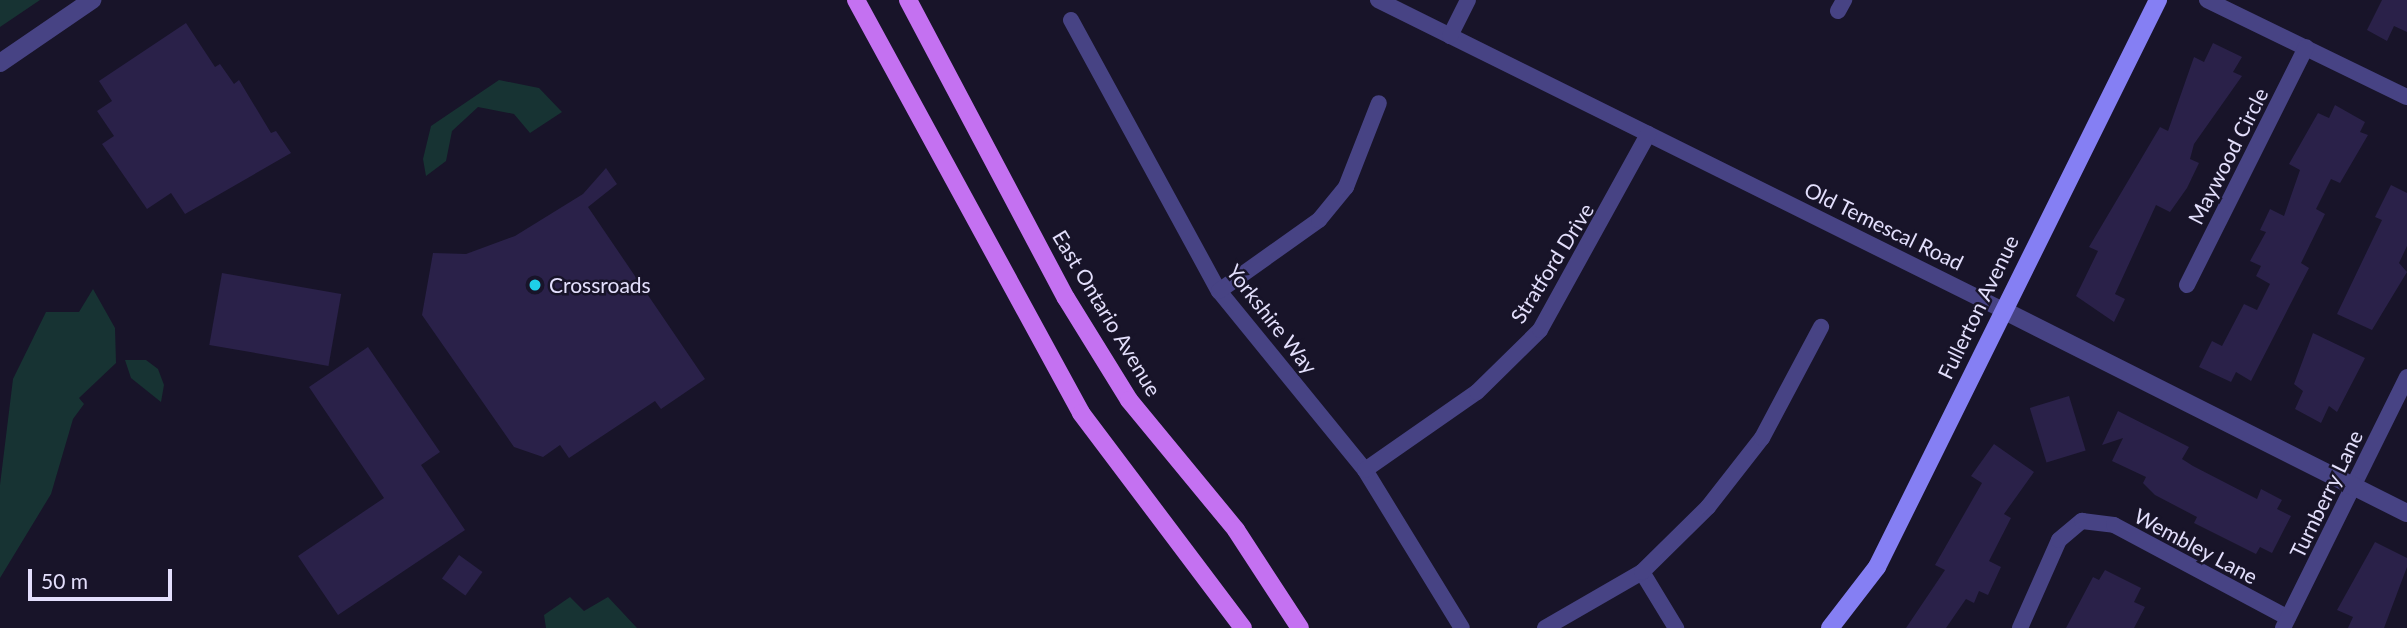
<!DOCTYPE html>
<style>
body{margin:0}
#map{position:relative;width:2407px;height:628px;overflow:hidden;background:#181429;font-family:Lato,sans-serif}
div>[style]{position:absolute}
.green>*{inset:0;background:#173333}
.building>*{inset:0;background:#2a2149;transform-origin:0 0}
.minor>*{height:16px;margin:-8px;padding:0 8px;transform-origin:8px;border-radius:8px;background:#474384}
.tertiary>*{height:18px;margin:-9px;padding:0 9px;transform-origin:9px;border-radius:9px;background:#474384}
.secondary>*{height:18px;margin:-9px;padding:0 9px;transform-origin:9px;border-radius:9px;background:#857ff3}
.primary>*{height:18px;margin:-9px;padding:0 9px;transform-origin:9px;border-radius:9px;background:#c471f1}
.dots>*{width:19px;height:19px;translate:-50% -50%;box-sizing:border-box;border:4px solid #181429;border-radius:50%}
span{translate:-50% -50%;white-space:nowrap;text-align:center;line-height:1.15;-webkit-text-stroke:5px #181429;paint-order:stroke}
.street-label{font-size:21px;color:#e3dffc}
.poi-label{font-size:21px;color:#e3dffc}
.left{translate:0 -50%;text-align:left}
.scale{position:absolute;left:28px;top:569px;width:144px;height:32px;box-sizing:border-box;border:4px solid #e3dffc;border-top:0;padding-left:9px;font-size:21px;line-height:24px;white-space:nowrap;color:#e3dffc;-webkit-text-stroke:5px #181429;paint-order:stroke}
</style>
<div id="map">
<div class="green">
<i style="clip-path:polygon(0 0,40px 0,0 27px)"></i>
<i style="clip-path:polygon(499px 80px,539px 88px,562px 112px,530px 133px,514px 114px,478px 107px,452px 131px,446px 161px,426px 176px,423px 159px,431px 126px)"></i>
<i style="clip-path:polygon(93px 289px,115px 328px,116px 363px,79px 398px,84px 404px,73px 419px,51px 494px,0 578px,0 485px,13px 379px,46px 312px,79px 312px)"></i>
<i style="clip-path:polygon(125px 360px,146px 360px,158px 369px,164px 385px,161px 402px,131px 378px)"></i>
<i style="clip-path:polygon(570px 597px,584px 611px,608px 597px,637px 628px,546px 628px,544px 615px)"></i>
</div>
<div class="building">
<i style="clip-path:polygon(2382px 0,2407px 0,2407px 32px,2394px 26px,2387px 41px,2367px 30px)"></i>
<i style="clip-path:polygon(186px 23px,215px 67px,220px 64px,234px 84px,239px 80px,271px 133px,276px 131px,291px 153px,185px 214px,171px 193px,147px 209px,102px 144px,114px 136px,97px 111px,112px 101px,99px 81px)"></i>
<i style="clip-path:polygon(2213px 43px,2242px 57px,2233px 72px,2242px 76px,2194px 144px,2190px 159px,2199px 163px,2187px 188px,2170px 212px,2156px 205px,2115px 294px,2125px 299px,2114px 322px,2076px 296px,2098px 251px,2089px 247px,2160px 127px,2168px 131px,2194px 57px,2204px 62px)"></i>
<i style="clip-path:polygon(2335px 105px,2365px 122px,2360px 132px,2368px 135px,2340px 183px,2331px 179px,2316px 209px,2325px 214px,2301px 263px,2309px 268px,2251px 381px,2236px 372px,2231px 382px,2199px 367px,2212px 341px,2222px 346px,2244px 304px,2257px 310px,2270px 284px,2256px 276px,2261px 266px,2250px 261px,2266px 232px,2260px 230px,2270px 209px,2284px 216px,2300px 170px,2289px 164px,2318px 113px,2329px 118px)"></i>
<i style="clip-path:polygon(606px 168px,617px 184px,588px 207px,705px 379px,661px 409px,655px 401px,569px 458px,560px 445px,543px 457px,514px 447px,422px 315px,433px 253px,466px 254px,515px 236px,583px 194px)"></i>
<i style="clip-path:polygon(2391px 185px,2407px 193px,2407px 246px,2399px 263px,2407px 272px,2372px 330px,2337px 314px,2382px 220px,2375px 217px)"></i>
<i style="left:222px;top:273px;width:121px;height:73px;rotate:10deg"></i>
<i style="clip-path:polygon(2313px 333px,2365px 358px,2337px 412px,2329px 406px,2321px 423px,2295px 409px,2303px 391px,2294px 384px)"></i>
<i style="clip-path:polygon(368px 347px,440px 452px,421px 465px,465px 530px,338px 615px,298px 556px,384px 498px,309px 387px)"></i>
<i style="left:2069px;top:396px;width:57px;height:41px;rotate:73deg"></i>
<i style="clip-path:polygon(2118px 411px,2189px 447px,2182px 459px,2193px 466px,2257px 499px,2261px 489px,2282px 500px,2277px 509px,2291px 516px,2272px 553px,2260px 547px,2256px 554px,2194px 523px,2197px 517px,2155px 495px,2143px 483px,2146px 477px,2112px 461px,2123px 438px,2102px 445px)"></i>
<i style="clip-path:polygon(1994px 444px,2034px 472px,2004px 514px,2011px 518px,1989px 561px,2001px 567px,1988px 595px,1979px 591px,1974px 603px,1966px 599px,1946px 628px,1906px 628px,1945px 570px,1935px 565px,1982px 483px,1971px 476px)"></i>
<i style="clip-path:polygon(2375px 542px,2407px 558px,2407px 567px,2384px 628px,2348px 628px,2353px 617px,2337px 610px)"></i>
<i style="left:459px;top:555px;width:29px;height:29px;rotate:36deg"></i>
<i style="clip-path:polygon(2105px 570px,2141px 588px,2134px 602px,2145px 607px,2134px 628px,2066px 628px,2093px 577px,2099px 580px)"></i>
</div>
<div class="minor">
<i style="left:1378px;top:0;width:695px;rotate:26.38deg"></i>
<i style="left:2207px;top:0;width:222px;rotate:25.9deg"></i>
<i style="left:1838px;top:11px;width:13px;rotate:-61deg"></i>
<i style="left:1071px;top:20px;width:309px;rotate:61.4deg"></i>
<i style="left:1219px;top:291px;width:231px;rotate:50.8deg"></i>
<i style="left:1365px;top:470px;width:185px;rotate:58.5deg"></i>
<i style="left:1450px;top:36px;width:40px;rotate:-63.4deg"></i>
<i style="left:2187px;top:285px;width:266px;rotate:-63.4deg"></i>
<i style="left:1219px;top:291px;width:123px;rotate:-35.4deg"></i>
<i style="left:1319px;top:220px;width:43px;rotate:-50.7deg"></i>
<i style="left:1346px;top:187px;width:90px;rotate:-68.6deg"></i>
<i style="left:1365px;top:470px;width:136px;rotate:-34.9deg"></i>
<i style="left:1477px;top:392px;width:88px;rotate:-44.5deg"></i>
<i style="left:1540px;top:330px;width:224px;rotate:-61.1deg"></i>
<i style="left:1642px;top:572px;width:66px;rotate:58.7deg"></i>
<i style="left:1545px;top:628px;width:112px;rotate:-30deg"></i>
<i style="left:1642px;top:572px;width:93px;rotate:-44.6deg"></i>
<i style="left:1708px;top:507px;width:88px;rotate:-52deg"></i>
<i style="left:1762px;top:438px;width:126px;rotate:-62deg"></i>
<i style="left:2020px;top:628px;width:96px;rotate:-66.1deg"></i>
<i style="left:2059px;top:540px;width:30px;rotate:-40deg"></i>
<i style="left:2082px;top:521px;width:32px;rotate:7deg"></i>
<i style="left:2114px;top:525px;width:197px;rotate:28.1deg"></i>
<i style="left:2283px;top:628px;width:280px;rotate:-63.7deg"></i>
</div>
<div class="tertiary">
<i style="left:0;top:63px;width:112px;rotate:-34.4deg"></i>
<i style="left:2001px;top:309px;width:454px;rotate:26.7deg"></i>
</div>
<div class="secondary">
<i style="left:1830px;top:628px;width:77px;rotate:-52.4deg"></i>
<i style="left:1877px;top:567px;width:633px;rotate:-63.64deg"></i>
</div>
<div class="primary">
<i style="left:856px;top:0;width:470px;rotate:61.4deg"></i>
<i style="left:1081px;top:413px;width:269px;rotate:53deg"></i>
<i style="left:908px;top:0;width:337px;rotate:62.1deg"></i>
<i style="left:1066px;top:298px;width:120px;rotate:58.3deg"></i>
<i style="left:1129px;top:400px;width:168px;rotate:50.5deg"></i>
<i style="left:1236px;top:530px;width:117px;rotate:56.9deg"></i>
</div>
<div class="dots">
<i style="left:535px;top:285px;background:#1ed0e9"></i>
</div>
<div class="street-label">
<span style="left:2228px;top:156px;rotate:-63deg">Maywood Circle</span>
<span style="left:1884px;top:226px;rotate:26deg">Old Temescal Road</span>
<span style="left:1552px;top:263px;rotate:-58deg">Stratford Drive</span>
<span style="left:1978px;top:307px;rotate:-64deg">Fullerton Avenue</span>
<span style="left:1107px;top:313px;rotate:59deg">East Ontario Avenue</span>
<span style="left:1272px;top:319px;rotate:52deg">Yorkshire Way</span>
<span style="left:2326px;top:494px;rotate:-64deg">Turnberry Lane</span>
<span style="left:2196px;top:546px;rotate:28deg">Wembley Lane</span>
</div>
<div class="poi-label">
<span class="left" style="left:549px;top:285px">Crossroads</span>
</div>
<div class="scale">50 m</div>
</div>
